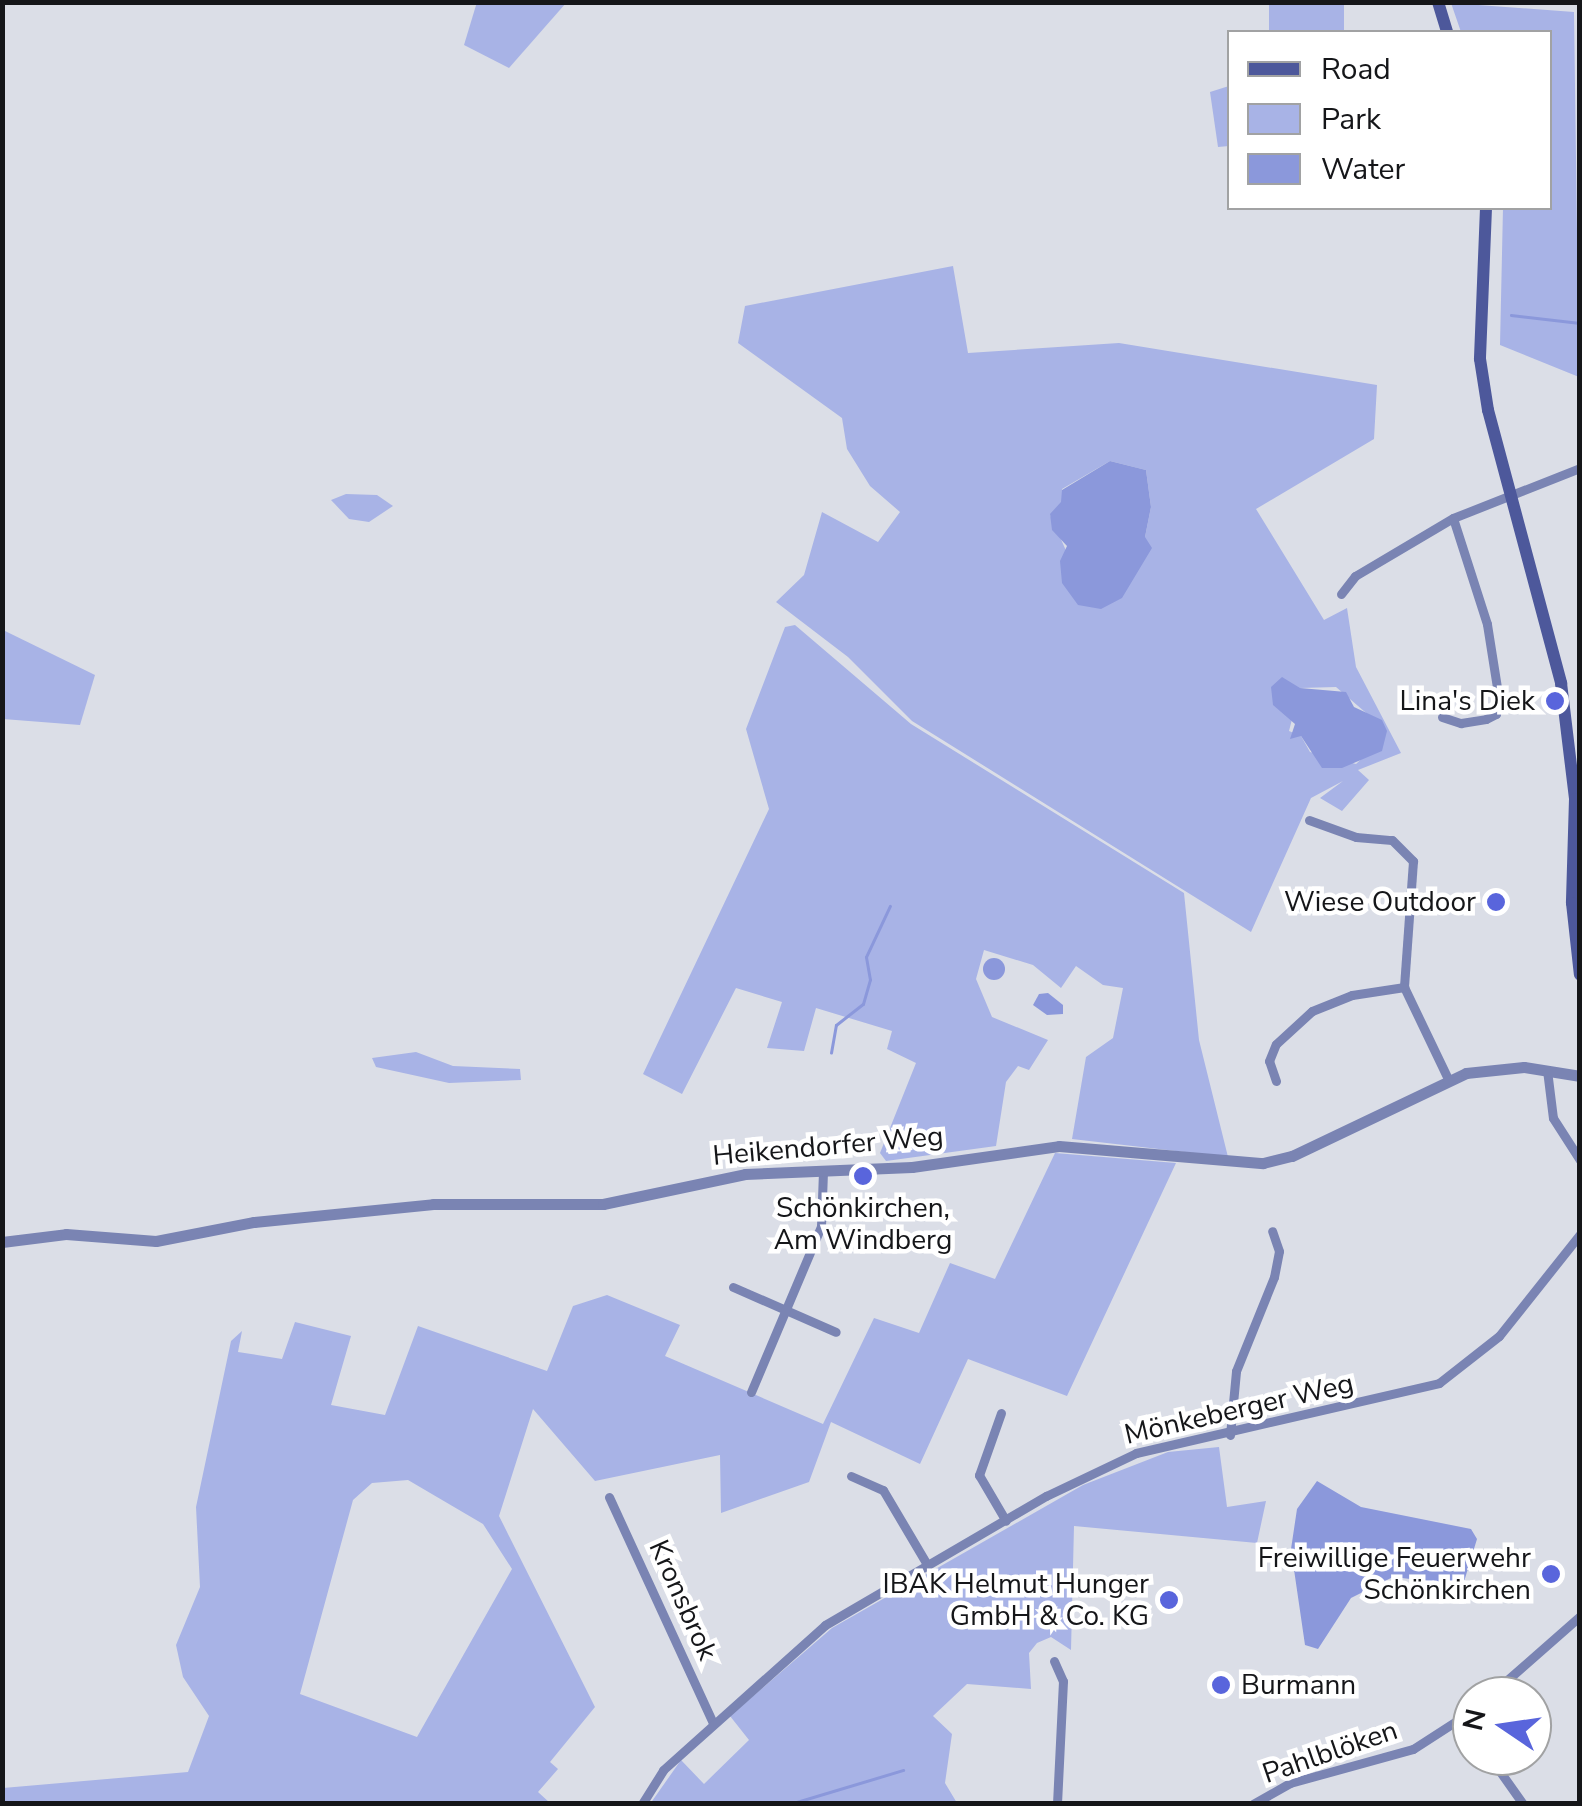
<!DOCTYPE html>
<meta charset="utf-8">
<style>
body{margin:0}
#map{position:relative;width:1582px;height:1806px;overflow:hidden;background:#dbdee7;font-family:"Nunito Sans",sans-serif}
div>[style]{position:absolute}
.green>*{inset:0;background:#a8b3e6;transform-origin:0 0}
.water>*{inset:0;background:#8b98db}
.round{border-radius:50%}
.stream>*{height:2.5px;margin:-1.25px;padding:0 1.25px;transform-origin:1.25px;border-radius:1.25px;background:#8b98db}
.minor>*{height:9px;margin:-4.5px;padding:0 4.5px;transform-origin:4.5px;border-radius:4.5px;background:#7a84b3}
.tertiary>*{height:11px;margin:-5.5px;padding:0 5.5px;transform-origin:5.5px;border-radius:5.5px;background:#7a84b3}
.secondary>*{height:12px;margin:-6px;padding:0 6px;transform-origin:6px;border-radius:6px;background:#4d589b}
.dots>*{width:28px;height:28px;translate:-50% -50%;box-sizing:border-box;border:5px solid #fff;border-radius:50%}
span{translate:-50% -50%;white-space:nowrap;text-align:center;line-height:1.15;-webkit-text-stroke:9px #fff;paint-order:stroke}
.poi-label{font-size:28px;color:#151619}
.right{translate:-100% -50%;text-align:right}
.left{translate:0 -50%;text-align:left}
.street-label{font-size:28px;color:#151619}
.frame{position:absolute;inset:0;border:5px solid #151619;pointer-events:none}
.legend{position:absolute;left:1227px;top:30px;width:325px;height:180px;box-sizing:border-box;background:#fff;border:2px solid #a1a2a3;margin:0;padding:12px 18px;list-style:none;font-size:30px;color:#151619}
.legend li{display:flex;align-items:center;gap:20px;height:50px}
.legend b{width:50px;border:2px solid #a1a2a3}
.north{position:absolute;left:1452px;top:1676px;width:100px;height:100px;box-sizing:border-box;background:#fff;border:2px solid #a1a2a3;border-radius:50%;rotate:283deg;font-size:28px;font-weight:700;line-height:40px;text-align:center;color:#151619}
.north::after{content:'';display:block;margin:auto;width:35px;height:45px;background:#5965dc;clip-path:polygon(50% 0,100% 100%,50% 72%,0 100%)}
</style>
<div id="map">
<div class="green">
<i style="clip-path:polygon(477px 2px,566px 2px,566px 3px,509px 68px,464px 45px)"></i>
<i style="left:1269px;top:3px;width:75px;height:29px"></i>
<i style="clip-path:polygon(1451px 3px,1574px 12px,1579px 377px,1500px 345px,1503px 208px,1550px 208px,1550px 32px,1461px 32px)"></i>
<i style="clip-path:polygon(1229px 86px,1229px 146px,1218px 147px,1210px 92px)"></i>
<i style="clip-path:polygon(evenodd,953px 266px,968px 353px,1119px 343px,1377px 385px,1374px 439px,1256px 509px,1324px 620px,1347px 608px,1356px 667px,1401px 753px,1358px 770px,1369px 780px,1342px 811px,1320px 798px,1343px 781px,1311px 798px,1251px 932px,912px 721px,848px 657px,776px 602px,804px 575px,822px 512px,878px 542px,900px 512px,870px 486px,847px 449px,842px 418px,738px 343px,745px 306px,953px 266px,1110px 461px,1146px 470px,1151px 507px,1145px 537px,1068px 555px,1050px 515px,1062px 502px,1062px 489px,1110px 461px,953px 266px,1336px 687px,1372px 718px,1368px 753px,1356px 764px,1310px 752px,1301px 736px,1289px 731px,1300px 688px,1336px 687px)"></i>
<i style="clip-path:polygon(346px 494px,377px 495px,393px 506px,369px 522px,349px 519px,331px 500px)"></i>
<i style="clip-path:polygon(795px 625px,911px 724px,1184px 893px,1199px 1040px,1228px 1157px,1072px 1139px,1086px 1057px,1113px 1038px,1123px 988px,1103px 985px,1076px 966px,1061px 988px,1033px 965px,984px 950px,976px 979px,992px 1017px,1048px 1040px,1029px 1070px,1018px 1066px,1006px 1082px,996px 1146px,886px 1161px,880px 1153px,916px 1063px,887px 1049px,892px 1031px,816px 1008px,804px 1051px,767px 1048px,782px 1002px,736px 988px,682px 1094px,643px 1074px,769px 809px,746px 729px,785px 627px)"></i>
<i style="clip-path:polygon(3px 630px,95px 675px,80px 725px,3px 719px)"></i>
<i style="clip-path:polygon(416px 1052px,453px 1066px,520px 1069px,521px 1080px,449px 1083px,376px 1067px,372px 1058px)"></i>
<i style="clip-path:polygon(evenodd,1055px 1153px,1176px 1163px,1067px 1396px,968px 1359px,920px 1464px,831px 1422px,809px 1482px,721px 1513px,720px 1455px,595px 1481px,533px 1409px,499px 1516px,595px 1707px,550px 1762px,558px 1769px,538px 1792px,550px 1803px,3px 1804px,3px 1788px,188px 1772px,209px 1716px,183px 1677px,176px 1645px,200px 1587px,196px 1507px,231px 1341px,242px 1331px,238px 1352px,282px 1359px,295px 1322px,351px 1336px,331px 1405px,385px 1415px,418px 1326px,547px 1371px,573px 1306px,607px 1295px,680px 1325px,665px 1356px,823px 1424px,874px 1318px,919px 1333px,950px 1263px,995px 1279px,1055px 1153px,408px 1480px,483px 1524px,512px 1569px,417px 1737px,300px 1694px,353px 1500px,372px 1483px,408px 1480px)"></i>
<i style="clip-path:polygon(1219px 1447px,1227px 1507px,1266px 1501px,1257px 1543px,1074px 1526px,1071px 1650px,1051px 1637px,1037px 1643px,1029px 1653px,1031px 1689px,967px 1684px,933px 1716px,952px 1734px,945px 1783px,957px 1803px,650px 1804px,681px 1760px,704px 1784px,749px 1740px,730px 1716px,832px 1628px,1083px 1485px,1168px 1452px)"></i>
</div>
<div class="water">
<i style="clip-path:polygon(1110px 461px,1146px 470px,1151px 507px,1145px 537px,1152px 548px,1122px 598px,1101px 609px,1078px 605px,1062px 583px,1060px 561px,1067px 546px,1052px 530px,1050px 514px,1061px 502px,1062px 490px)"></i>
<i style="clip-path:polygon(1282px 677px,1300px 688px,1346px 692px,1354px 707px,1382px 720px,1387px 731px,1382px 751px,1342px 768px,1322px 768px,1301px 736px,1290px 739px,1295px 724px,1273px 705px,1271px 687px)"></i>
<i class="round" style="left:983px;top:958px;width:22px;height:22px"></i>
<i style="clip-path:polygon(1048px 993px,1063px 1005px,1063px 1014px,1047px 1015px,1033px 1005px,1039px 994px)"></i>
<i style="clip-path:polygon(1317px 1481px,1361px 1507px,1471px 1529px,1477px 1539px,1463px 1585px,1393px 1577px,1351px 1598px,1318px 1649px,1305px 1645px,1291px 1549px,1297px 1509px)"></i>
</div>
<div class="stream">
<i style="left:1511px;top:315px;width:69px;rotate:6.6deg"></i>
<i style="left:831px;top:1053px;width:28px;rotate:-80deg"></i>
<i style="left:836px;top:1025px;width:34px;rotate:-38deg"></i>
<i style="left:863px;top:1004px;width:25px;rotate:-74deg"></i>
<i style="left:870px;top:980px;width:23px;rotate:-100deg"></i>
<i style="left:866px;top:957px;width:56px;rotate:-64.8deg"></i>
<i style="left:790px;top:1804px;width:118px;rotate:-16.7deg"></i>
</div>
<div class="minor">
<i style="left:1341px;top:594px;width:23px;rotate:-52deg"></i>
<i style="left:1355px;top:576px;width:114px;rotate:-30.6deg"></i>
<i style="left:1453px;top:518px;width:136px;rotate:-21.5deg"></i>
<i style="left:1442px;top:717px;width:20px;rotate:18deg"></i>
<i style="left:1461px;top:723px;width:25px;rotate:-9deg"></i>
<i style="left:1486px;top:719px;width:11px;rotate:-27deg"></i>
<i style="left:1496px;top:714px;width:14px;rotate:-78deg"></i>
<i style="left:1499px;top:700px;width:77px;rotate:-99deg"></i>
<i style="left:1487px;top:624px;width:111px;rotate:-107.8deg"></i>
<i style="left:1309px;top:820px;width:50px;rotate:19.9deg"></i>
<i style="left:1356px;top:837px;width:36px;rotate:5deg"></i>
<i style="left:1392px;top:840px;width:30px;rotate:45deg"></i>
<i style="left:1413px;top:861px;width:126px;rotate:94.1deg"></i>
<i style="left:1404px;top:987px;width:102px;rotate:64.4deg"></i>
<i style="left:1547px;top:1070px;width:48px;rotate:82.9deg"></i>
<i style="left:1553px;top:1118px;width:50px;rotate:57.3deg"></i>
<i style="left:1276px;top:1081px;width:21px;rotate:-109deg"></i>
<i style="left:1269px;top:1061px;width:18px;rotate:-68deg"></i>
<i style="left:1276px;top:1044px;width:49px;rotate:-42.5deg"></i>
<i style="left:1312px;top:1011px;width:43px;rotate:-21.8deg"></i>
<i style="left:1352px;top:995px;width:53px;rotate:-8.7deg"></i>
<i style="left:733px;top:1287px;width:112px;rotate:23.6deg"></i>
<i style="left:751px;top:1392px;width:180px;rotate:-67.1deg"></i>
<i style="left:821px;top:1226px;width:55px;rotate:-87.9deg"></i>
<i style="left:1001px;top:1413px;width:66px;rotate:109.5deg"></i>
<i style="left:979px;top:1475px;width:53px;rotate:59.6deg"></i>
<i style="left:1230px;top:1435px;width:64px;rotate:-84.6deg"></i>
<i style="left:1236px;top:1371px;width:101px;rotate:-68deg"></i>
<i style="left:1274px;top:1277px;width:26px;rotate:-79deg"></i>
<i style="left:1279px;top:1251px;width:21px;rotate:-109deg"></i>
<i style="left:851px;top:1476px;width:35px;rotate:24deg"></i>
<i style="left:883px;top:1490px;width:88px;rotate:59.4deg"></i>
<i style="left:609px;top:1497px;width:249px;rotate:65.3deg"></i>
<i style="left:1054px;top:1661px;width:22px;rotate:66deg"></i>
<i style="left:1063px;top:1681px;width:123px;rotate:92.8deg"></i>
<i style="left:1489px;top:1696px;width:121px;rotate:-41.3deg"></i>
<i style="left:1462px;top:1720px;width:17px;rotate:54deg"></i>
<i style="left:1489px;top:1756px;width:59px;rotate:54.7deg"></i>
<i style="left:642px;top:1804px;width:40px;rotate:-58deg"></i>
<i style="left:663px;top:1770px;width:217px;rotate:-41.8deg"></i>
<i style="left:825px;top:1625px;width:256px;rotate:-30.3deg"></i>
<i style="left:1046px;top:1496px;width:100px;rotate:-25.5deg"></i>
<i style="left:1136px;top:1453px;width:311px;rotate:-13deg"></i>
<i style="left:1439px;top:1383px;width:76px;rotate:-38.1deg"></i>
<i style="left:1499px;top:1336px;width:130px;rotate:-51.5deg"></i>
<i style="left:1253px;top:1804px;width:43px;rotate:-29.6deg"></i>
<i style="left:1290px;top:1783px;width:128px;rotate:-15.5deg"></i>
<i style="left:1413px;top:1749px;width:70px;rotate:-32.8deg"></i>
</div>
<div class="tertiary">
<i style="left:2px;top:1242px;width:64px;rotate:-7.1deg"></i>
<i style="left:66px;top:1234px;width:90px;rotate:4.4deg"></i>
<i style="left:156px;top:1241px;width:100px;rotate:-11deg"></i>
<i style="left:254px;top:1222px;width:180px;rotate:-5.7deg"></i>
<i style="left:433px;top:1204px;width:170px"></i>
<i style="left:603px;top:1204px;width:145px;rotate:-11.9deg"></i>
<i style="left:745px;top:1174px;width:167px;rotate:-2.4deg"></i>
<i style="left:912px;top:1167px;width:148px;rotate:-8.1deg"></i>
<i style="left:1059px;top:1146px;width:205px;rotate:4.8deg"></i>
<i style="left:1263px;top:1163px;width:30px;rotate:-14deg"></i>
<i style="left:1292px;top:1156px;width:193px;rotate:-25.5deg"></i>
<i style="left:1466px;top:1073px;width:58px;rotate:-5.9deg"></i>
<i style="left:1524px;top:1067px;width:57px;rotate:9.1deg"></i>
</div>
<div class="secondary">
<i style="left:1438px;top:2px;width:31px;rotate:73deg"></i>
<i style="left:1486px;top:208px;width:151px;rotate:92.3deg"></i>
<i style="left:1480px;top:359px;width:52px;rotate:81.1deg"></i>
<i style="left:1488px;top:410px;width:283px;rotate:75deg"></i>
<i style="left:1561px;top:683px;width:117px;rotate:83.1deg"></i>
<i style="left:1575px;top:799px;width:104px;rotate:91.7deg"></i>
<i style="left:1572px;top:903px;width:72px;rotate:83.7deg"></i>
</div>
<div class="dots">
<i style="left:1555px;top:701px;background:#5965dc"></i>
<i style="left:1496px;top:902px;background:#5965dc"></i>
<i style="left:863px;top:1176px;background:#5965dc"></i>
<i style="left:1551px;top:1574px;background:#5965dc"></i>
<i style="left:1169px;top:1600px;background:#5965dc"></i>
<i style="left:1221px;top:1685px;background:#5965dc"></i>
</div>
<div class="poi-label">
<span class="right" style="left:1535px;top:701px">Lina's Diek</span>
<span class="right" style="left:1476px;top:902px">Wiese Outdoor</span>
<span style="left:863px;top:1224px">Schönkirchen,<br>Am Windberg</span>
<span class="right" style="left:1531px;top:1574px">Freiwillige Feuerwehr<br>Schönkirchen</span>
<span class="right" style="left:1149px;top:1600px">IBAK Helmut Hunger<br>GmbH &amp; Co. KG</span>
<span class="left" style="left:1241px;top:1685px">Burmann</span>
</div>
<div class="street-label">
<span style="left:828px;top:1146px;rotate:-5deg">Heikendorfer Weg</span>
<span style="left:1239px;top:1409px;rotate:-13deg">Mönkeberger Weg</span>
<span style="left:683px;top:1600px;rotate:66deg">Kronsbrok</span>
<span style="left:1330px;top:1752px;rotate:-19deg">Pahlblöken</span>
</div>
<div class="frame"></div>
<ul class="legend">
<li><b style="height:12px;background:#4d589b"></b>Road</li>
<li><b style="height:28px;background:#a8b3e6"></b>Park</li>
<li><b style="height:28px;background:#8b98db"></b>Water</li>
</ul>
<div class="north">N</div>
</div>
